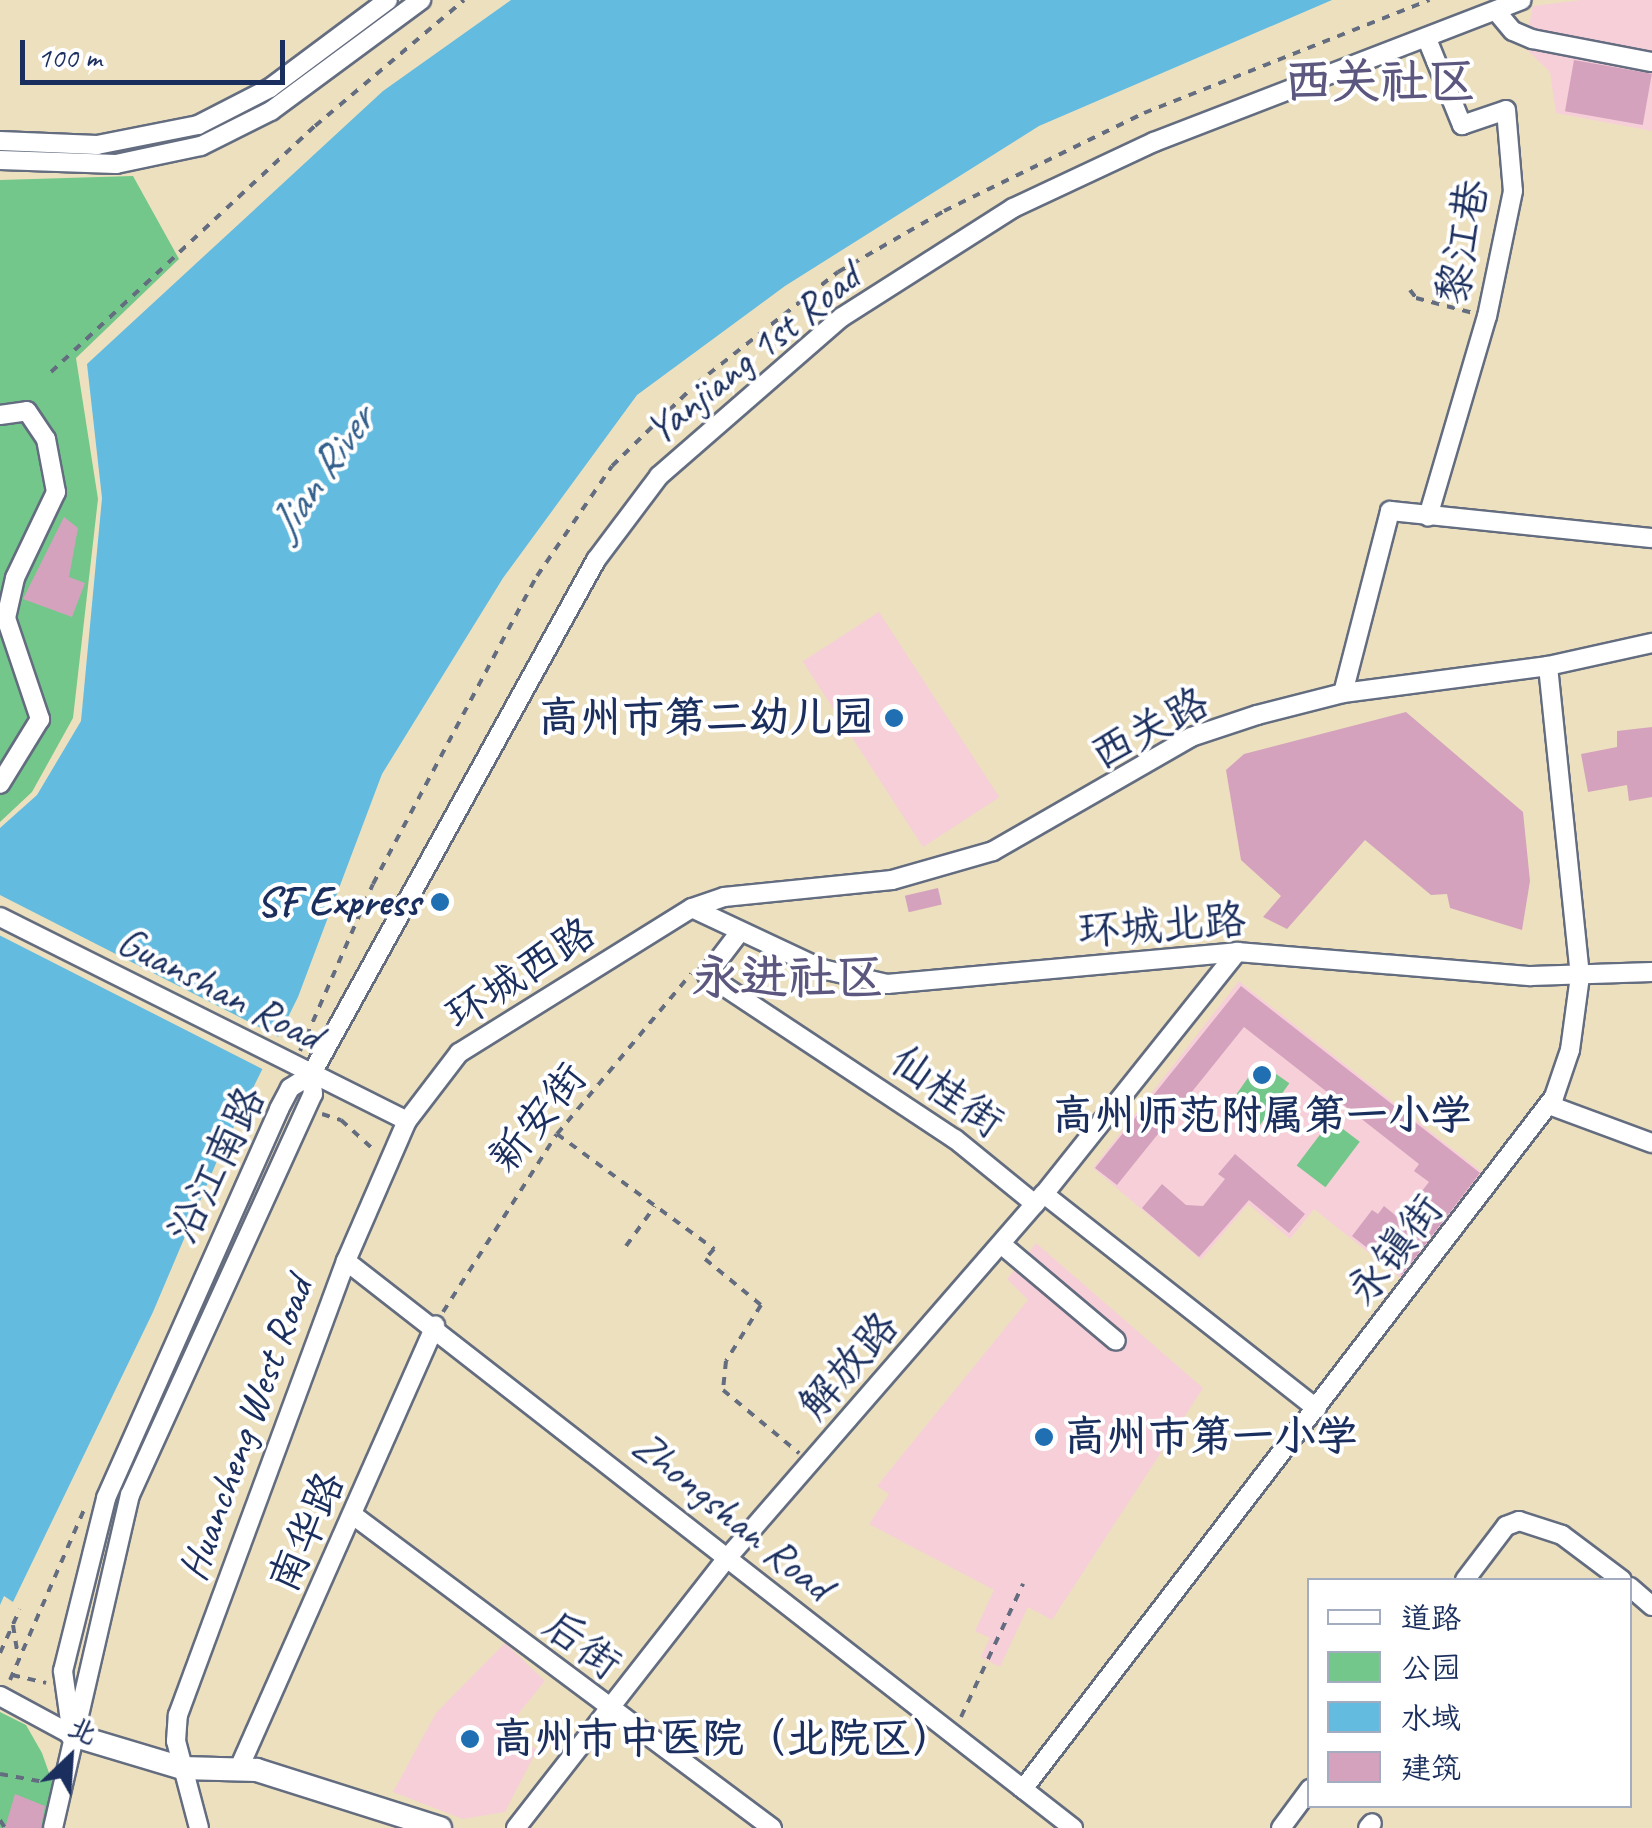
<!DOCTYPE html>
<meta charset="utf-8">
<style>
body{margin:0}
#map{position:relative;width:1652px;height:1828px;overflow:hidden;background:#ede0bf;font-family:Caveat,"LXGW WenKai TC",sans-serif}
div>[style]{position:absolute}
.built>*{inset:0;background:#f6cfd8;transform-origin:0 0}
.green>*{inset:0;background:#73c78a;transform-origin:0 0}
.water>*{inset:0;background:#63bbe0}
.pier>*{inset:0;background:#ede0bf;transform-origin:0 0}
.building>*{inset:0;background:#d4a2bd;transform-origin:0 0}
.path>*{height:4px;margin-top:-2px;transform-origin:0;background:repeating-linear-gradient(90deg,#646d80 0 8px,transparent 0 16px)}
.roads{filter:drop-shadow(2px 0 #646d80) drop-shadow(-2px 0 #646d80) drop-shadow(0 2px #646d80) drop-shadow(0 -2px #646d80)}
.minor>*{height:18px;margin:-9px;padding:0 9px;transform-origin:9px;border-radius:9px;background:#fff}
.major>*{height:22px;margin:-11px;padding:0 11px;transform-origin:11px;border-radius:11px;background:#fff}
.dots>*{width:28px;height:28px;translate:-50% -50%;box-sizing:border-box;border:5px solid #fff;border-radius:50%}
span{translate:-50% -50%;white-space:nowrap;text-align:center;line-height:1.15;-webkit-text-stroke:8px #fff;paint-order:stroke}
.street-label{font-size:42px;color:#1b2f5e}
.poi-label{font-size:42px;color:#1b2f5e;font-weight:700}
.right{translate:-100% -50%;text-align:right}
.left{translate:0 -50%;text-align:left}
.water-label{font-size:45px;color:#34608c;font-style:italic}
.quarter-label{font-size:48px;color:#5c577f;font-weight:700}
.legend{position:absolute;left:1307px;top:1578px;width:325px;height:230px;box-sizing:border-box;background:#fff;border:2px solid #a4acbf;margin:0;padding:12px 18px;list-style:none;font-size:30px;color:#1b2f5e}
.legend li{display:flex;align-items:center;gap:20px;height:50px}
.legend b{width:50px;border:2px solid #a4acbf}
.north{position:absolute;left:20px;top:1708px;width:100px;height:100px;-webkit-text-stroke:8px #fff;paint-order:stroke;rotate:25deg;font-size:28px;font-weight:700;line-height:40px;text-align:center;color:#1b2f5e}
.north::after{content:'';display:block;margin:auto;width:35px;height:45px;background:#1b2f5e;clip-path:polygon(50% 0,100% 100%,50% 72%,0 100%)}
.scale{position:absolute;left:20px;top:40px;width:265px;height:45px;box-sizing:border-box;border:5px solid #1b2f5e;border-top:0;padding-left:12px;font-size:30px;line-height:35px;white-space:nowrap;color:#1b2f5e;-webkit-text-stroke:8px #fff;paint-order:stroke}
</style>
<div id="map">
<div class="built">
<i style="clip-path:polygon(1582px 0,1652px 0,1652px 131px,1556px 113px,1550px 72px,1524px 47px,1533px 6px)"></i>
<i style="left:879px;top:612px;width:221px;height:91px;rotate:57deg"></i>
<i style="clip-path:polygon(1239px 981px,1487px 1176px,1404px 1281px,1314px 1209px,1290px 1239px,1248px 1204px,1201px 1260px,1093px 1168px)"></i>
<i style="clip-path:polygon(1036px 1243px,1203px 1388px,1052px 1620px,1028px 1607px,1000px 1667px,981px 1657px,990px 1638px,975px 1631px,994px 1590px,869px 1524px,889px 1494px,877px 1486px,1028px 1300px,1007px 1279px)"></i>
<i style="clip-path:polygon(505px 1643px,545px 1681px,506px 1729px,537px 1750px,505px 1812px,463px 1819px,393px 1792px,436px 1713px)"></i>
</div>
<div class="green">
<i style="clip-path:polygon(133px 176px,179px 259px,76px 358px,98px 499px,73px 718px,32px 792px,0 822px,0 180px)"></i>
<i style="left:1259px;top:1062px;width:37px;height:57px;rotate:35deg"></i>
<i style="left:1331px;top:1120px;width:36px;height:57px;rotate:37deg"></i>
<i style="clip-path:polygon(0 1712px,26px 1725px,42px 1753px,53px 1784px,44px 1828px,0 1828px)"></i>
</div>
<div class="water">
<i style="clip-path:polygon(511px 0,1332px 0,1039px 126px,785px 286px,637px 395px,503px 578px,382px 774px,298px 997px,217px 1161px,153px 1312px,13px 1602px,4px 1596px,0 1605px,0 828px,37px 795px,81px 721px,102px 498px,87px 364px,383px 91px)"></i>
</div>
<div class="pier">
<i style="left:0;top:895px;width:317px;height:36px;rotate:27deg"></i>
</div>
<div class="building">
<i style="left:1574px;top:60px;width:79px;height:52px;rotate:10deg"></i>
<i style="clip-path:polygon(64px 517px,78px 528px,69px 577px,85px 583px,72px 617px,23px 599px)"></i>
<i style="clip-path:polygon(1406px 712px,1523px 812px,1530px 881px,1522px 930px,1450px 908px,1447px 894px,1431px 895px,1365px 840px,1287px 929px,1263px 917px,1281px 896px,1241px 860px,1226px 770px,1244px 754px)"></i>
<i style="clip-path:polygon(1652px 727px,1652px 797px,1629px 801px,1627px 785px,1588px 792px,1581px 754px,1617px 747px,1617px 731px)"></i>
<i style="left:938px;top:888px;width:17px;height:34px;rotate:77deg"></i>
<i style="clip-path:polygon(1241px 986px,1480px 1173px,1402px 1275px,1352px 1236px,1372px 1210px,1378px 1214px,1384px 1206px,1400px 1219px,1429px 1182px,1414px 1171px,1419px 1164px,1244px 1027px,1117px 1185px,1095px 1168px)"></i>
<i style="clip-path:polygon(1235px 1154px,1305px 1214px,1289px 1233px,1249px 1200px,1199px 1257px,1142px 1208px,1162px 1184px,1186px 1205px,1203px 1206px,1225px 1179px,1218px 1174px)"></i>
<i style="clip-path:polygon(15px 1794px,45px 1806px,41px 1828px,5px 1828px)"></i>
</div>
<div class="path">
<i style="left:1410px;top:290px;width:10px;rotate:53deg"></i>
<i style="left:1416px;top:298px;width:59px;rotate:14.7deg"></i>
<i style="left:51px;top:372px;width:361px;rotate:-43deg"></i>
<i style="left:315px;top:126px;width:195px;rotate:-40.2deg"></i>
<i style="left:300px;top:1051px;width:182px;rotate:-66.4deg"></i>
<i style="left:373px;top:884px;width:349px;rotate:-62deg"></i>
<i style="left:537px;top:576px;width:133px;rotate:-55.7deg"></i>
<i style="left:612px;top:466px;width:117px;rotate:-44.3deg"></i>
<i style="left:696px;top:384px;width:181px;rotate:-38.3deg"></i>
<i style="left:838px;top:272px;width:122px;rotate:-29.9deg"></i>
<i style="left:944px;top:211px;width:223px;rotate:-26.1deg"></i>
<i style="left:1144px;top:113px;width:307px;rotate:-21.6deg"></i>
<i style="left:322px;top:1114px;width:20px;rotate:18deg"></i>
<i style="left:341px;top:1120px;width:45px;rotate:42.3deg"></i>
<i style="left:557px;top:1134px;width:195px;rotate:36.2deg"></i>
<i style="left:714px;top:1249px;width:13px;rotate:132deg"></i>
<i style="left:705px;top:1259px;width:72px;rotate:39.4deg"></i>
<i style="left:761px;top:1305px;width:66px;rotate:122deg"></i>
<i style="left:726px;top:1361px;width:29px;rotate:96deg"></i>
<i style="left:723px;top:1390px;width:99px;rotate:39.7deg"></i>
<i style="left:626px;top:1246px;width:49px;rotate:-54.1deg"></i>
<i style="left:443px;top:1312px;width:211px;rotate:-57.4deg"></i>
<i style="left:557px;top:1134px;width:209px;rotate:-50.1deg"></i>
<i style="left:13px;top:1625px;width:31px;rotate:81deg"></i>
<i style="left:0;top:1653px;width:48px;rotate:-65.6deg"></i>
<i style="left:12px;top:1675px;width:35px;rotate:13deg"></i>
<i style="left:10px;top:1680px;width:185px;rotate:-66.5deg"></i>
<i style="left:961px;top:1717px;width:147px;rotate:-65deg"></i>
<i style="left:0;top:1774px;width:45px;rotate:10.3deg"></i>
<i style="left:0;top:1820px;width:9px;rotate:58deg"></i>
</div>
<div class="roads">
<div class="minor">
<i style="left:1496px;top:11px;width:26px;rotate:50deg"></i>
<i style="left:1513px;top:31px;width:21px;rotate:23deg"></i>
<i style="left:1532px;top:39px;width:122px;rotate:10.9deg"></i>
<i style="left:1427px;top:39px;width:93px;rotate:67.9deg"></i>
<i style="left:1462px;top:125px;width:46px;rotate:-18.8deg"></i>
<i style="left:1506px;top:110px;width:81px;rotate:85.1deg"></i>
<i style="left:1513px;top:191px;width:128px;rotate:101.7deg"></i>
<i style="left:1487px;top:316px;width:209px;rotate:106.4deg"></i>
<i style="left:0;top:141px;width:97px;rotate:2.4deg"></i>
<i style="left:97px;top:145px;width:103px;rotate:-11.2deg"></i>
<i style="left:198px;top:125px;width:81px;rotate:-27.2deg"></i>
<i style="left:270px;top:88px;width:147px;rotate:-36.7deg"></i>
<i style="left:0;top:160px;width:116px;rotate:2deg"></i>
<i style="left:116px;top:164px;width:87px;rotate:-12deg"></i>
<i style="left:201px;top:146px;width:78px;rotate:-26.6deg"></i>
<i style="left:271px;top:111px;width:187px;rotate:-36.5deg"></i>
<i style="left:0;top:415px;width:27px;rotate:-8deg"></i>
<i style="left:27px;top:411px;width:34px;rotate:56deg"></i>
<i style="left:46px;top:439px;width:54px;rotate:79.3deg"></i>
<i style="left:56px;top:492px;width:95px;rotate:115.5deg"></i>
<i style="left:15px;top:578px;width:41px;rotate:102.7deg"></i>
<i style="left:6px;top:618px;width:107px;rotate:71.4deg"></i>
<i style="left:40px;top:719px;width:76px;rotate:121.6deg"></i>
<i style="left:1343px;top:693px;width:188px;rotate:-75.5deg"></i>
<i style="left:1390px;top:511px;width:263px;rotate:5.9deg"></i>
<i style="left:692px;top:908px;width:144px;rotate:25.1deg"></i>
<i style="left:822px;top:969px;width:67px;rotate:13deg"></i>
<i style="left:887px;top:984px;width:351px;rotate:-5.2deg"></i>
<i style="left:1237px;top:952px;width:295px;rotate:4.7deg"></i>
<i style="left:1531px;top:976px;width:121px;rotate:-1.9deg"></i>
<i style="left:0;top:917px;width:455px;rotate:26.6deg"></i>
<i style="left:739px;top:933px;width:53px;rotate:127.3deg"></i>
<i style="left:707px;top:975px;width:297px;rotate:33.5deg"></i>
<i style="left:955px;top:1139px;width:103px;rotate:39.1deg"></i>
<i style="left:1549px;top:1105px;width:110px;rotate:20.3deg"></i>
<i style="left:1044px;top:1194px;width:347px;rotate:38.2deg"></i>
<i style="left:1001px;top:1244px;width:150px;rotate:40.1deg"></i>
<i style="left:346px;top:1261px;width:922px;rotate:37.95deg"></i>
<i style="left:353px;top:1515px;width:523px;rotate:36.76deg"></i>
<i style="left:1465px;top:1580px;width:68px;rotate:-52.8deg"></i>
<i style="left:1506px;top:1526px;width:14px;rotate:-21deg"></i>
<i style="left:1519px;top:1521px;width:45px;rotate:18deg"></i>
<i style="left:1562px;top:1535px;width:75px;rotate:36.9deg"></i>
<i style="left:1630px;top:1587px;width:29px;rotate:41deg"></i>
<i style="left:0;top:1696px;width:82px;rotate:28.4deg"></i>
<i style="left:72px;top:1735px;width:65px;rotate:-98deg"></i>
<i style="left:63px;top:1671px;width:178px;rotate:-76deg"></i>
<i style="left:106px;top:1498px;width:426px;rotate:-66deg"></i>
<i style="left:279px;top:1109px;width:24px;rotate:-62deg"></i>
<i style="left:290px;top:1088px;width:25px;rotate:-32deg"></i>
<i style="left:311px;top:1075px;width:589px;rotate:-61.04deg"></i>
<i style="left:596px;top:560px;width:105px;rotate:-53.1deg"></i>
<i style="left:659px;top:476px;width:242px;rotate:-41deg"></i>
<i style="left:842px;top:317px;width:203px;rotate:-32.5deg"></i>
<i style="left:1013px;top:208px;width:156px;rotate:-25.1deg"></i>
<i style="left:1154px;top:142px;width:394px;rotate:-21.1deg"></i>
<i style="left:240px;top:1766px;width:482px;rotate:-66.1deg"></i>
<i style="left:1023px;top:1789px;width:872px;rotate:-52.5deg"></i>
<i style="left:1554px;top:1097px;width:50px;rotate:-71.2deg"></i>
<i style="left:1570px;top:1050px;width:75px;rotate:-82.3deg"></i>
<i style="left:1580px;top:976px;width:312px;rotate:-95.9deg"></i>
<i style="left:53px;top:1828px;width:342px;rotate:-77deg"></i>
<i style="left:130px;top:1495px;width:441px;rotate:-65.5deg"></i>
<i style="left:313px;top:1094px;width:19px;rotate:-96deg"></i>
<i style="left:199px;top:1828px;width:90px;rotate:-104.8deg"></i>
<i style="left:176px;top:1741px;width:26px;rotate:-86deg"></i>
<i style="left:178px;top:1715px;width:484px;rotate:-69.7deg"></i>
<i style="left:346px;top:1261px;width:153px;rotate:-66.5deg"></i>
<i style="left:407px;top:1121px;width:86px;rotate:-52.6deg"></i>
<i style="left:459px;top:1053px;width:274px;rotate:-31.9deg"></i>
<i style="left:692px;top:908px;width:34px;rotate:-19deg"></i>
<i style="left:724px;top:897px;width:169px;rotate:-5.8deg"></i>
<i style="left:892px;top:880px;width:105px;rotate:-16deg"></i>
<i style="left:993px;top:851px;width:228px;rotate:-29.9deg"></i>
<i style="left:1191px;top:737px;width:70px;rotate:-18.4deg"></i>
<i style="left:1257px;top:715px;width:89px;rotate:-14.3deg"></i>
<i style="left:1343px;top:693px;width:207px;rotate:-7.5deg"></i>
<i style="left:1548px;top:666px;width:107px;rotate:-12.5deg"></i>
<i style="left:516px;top:1828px;width:344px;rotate:-52deg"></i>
<i style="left:728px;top:1557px;width:481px;rotate:-49deg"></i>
<i style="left:1044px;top:1194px;width:310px;rotate:-51.4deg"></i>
<i style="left:1281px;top:1828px;width:49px;rotate:-53.4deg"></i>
<i style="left:1368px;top:1828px;width:6px;rotate:-51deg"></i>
</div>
<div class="major">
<i style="left:72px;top:1735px;width:115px;rotate:16.7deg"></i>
<i style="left:182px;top:1768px;width:75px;rotate:1.5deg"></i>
<i style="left:257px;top:1770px;width:192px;rotate:17.6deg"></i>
</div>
</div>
<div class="dots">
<i style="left:894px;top:718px;background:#1f6fb2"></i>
<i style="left:440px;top:902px;background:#1f6fb2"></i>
<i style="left:1262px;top:1075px;background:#1f6fb2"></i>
<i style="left:1044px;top:1437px;background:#1f6fb2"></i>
<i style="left:470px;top:1739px;background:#1f6fb2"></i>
</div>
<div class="street-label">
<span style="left:1463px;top:242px;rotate:-80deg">黎江巷</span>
<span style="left:753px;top:354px;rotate:-39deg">Yanjiang 1st Road</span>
<span style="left:1150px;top:729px;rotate:-28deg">西关路</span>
<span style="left:1162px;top:926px;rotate:-4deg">环城北路</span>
<span style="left:521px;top:974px;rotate:-33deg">环城西路</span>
<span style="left:219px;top:989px;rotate:27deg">Guanshan Road</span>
<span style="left:947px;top:1092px;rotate:35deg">仙桂街</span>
<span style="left:538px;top:1118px;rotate:-51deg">新安街</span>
<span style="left:217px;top:1165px;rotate:-64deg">沿江南路</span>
<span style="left:1395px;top:1250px;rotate:-52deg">永镇街</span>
<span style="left:849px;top:1366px;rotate:-49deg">解放路</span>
<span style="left:246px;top:1429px;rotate:-70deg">Huancheng West Road</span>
<span style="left:732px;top:1516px;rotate:39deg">Zhongshan Road</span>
<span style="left:307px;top:1532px;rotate:-66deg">南华路</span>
<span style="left:582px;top:1645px;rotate:37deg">后街</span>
</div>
<div class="poi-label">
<span class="right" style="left:874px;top:718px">高州市第二幼儿园</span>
<span class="right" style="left:420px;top:902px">SF Express</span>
<span style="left:1262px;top:1116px">高州师范附属第一小学</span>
<span class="left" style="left:1064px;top:1437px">高州市第一小学</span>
<span class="left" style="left:492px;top:1739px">高州市中医院（北院区）</span>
</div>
<div class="water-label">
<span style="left:321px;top:473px;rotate:-55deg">Jian River</span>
</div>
<div class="quarter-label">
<span style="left:1380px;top:82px">西关社区</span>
<span style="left:788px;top:978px">永进社区</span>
</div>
<ul class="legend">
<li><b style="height:12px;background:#fff"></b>道路</li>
<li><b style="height:28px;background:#73c78a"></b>公园</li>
<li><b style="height:28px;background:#63bbe0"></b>水域</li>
<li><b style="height:28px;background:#d4a2bd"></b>建筑</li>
</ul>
<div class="north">北</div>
<div class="scale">100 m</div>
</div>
